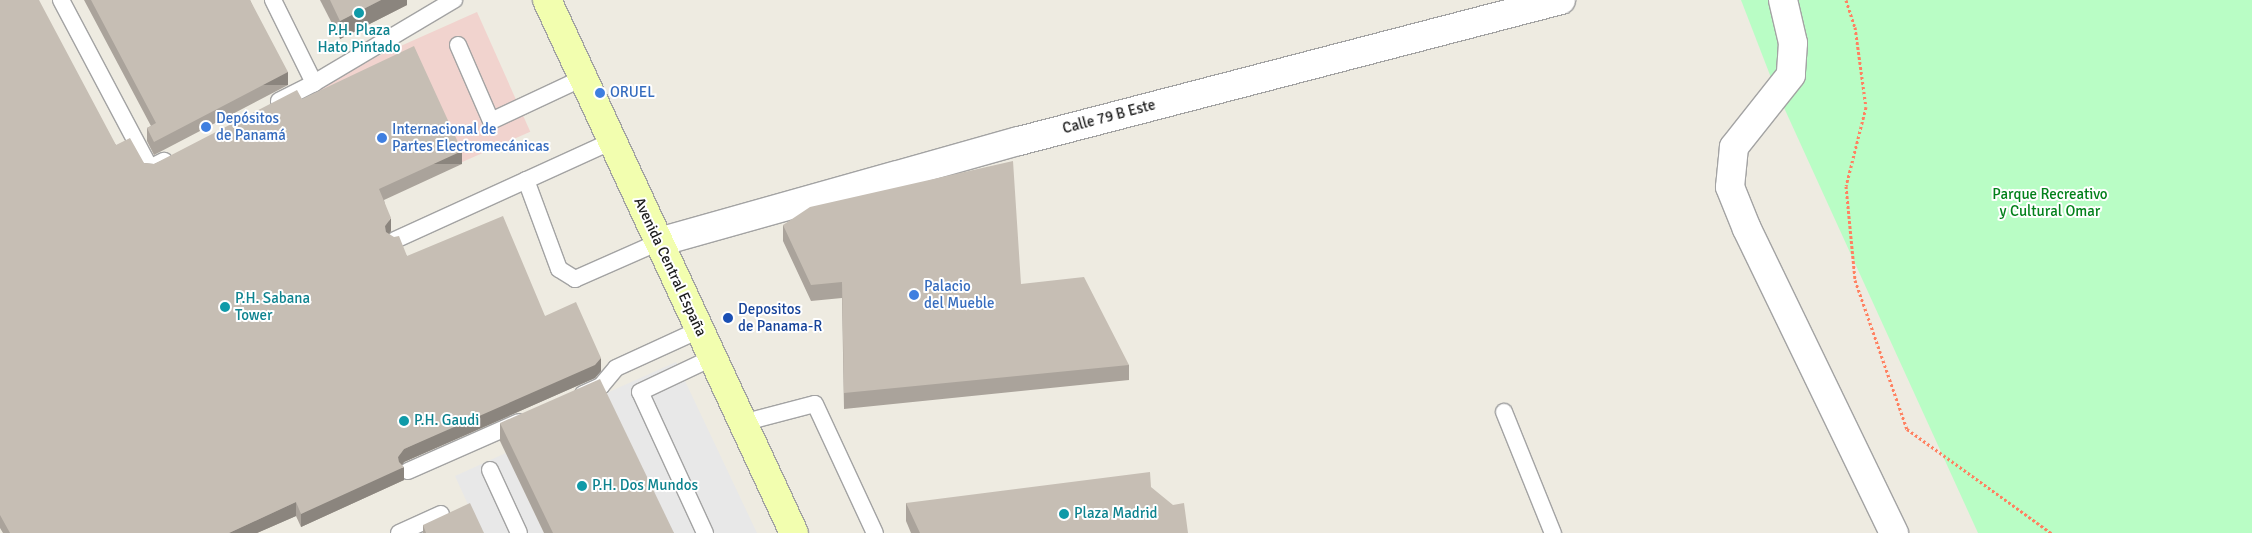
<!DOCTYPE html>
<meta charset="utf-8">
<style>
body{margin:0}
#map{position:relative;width:2252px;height:533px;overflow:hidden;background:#eeebe1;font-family:Signika,sans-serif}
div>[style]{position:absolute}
.commercial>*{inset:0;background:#f1d3ce;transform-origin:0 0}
.park>*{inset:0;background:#b9fdc5}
.parking>*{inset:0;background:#e8e8e8}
.path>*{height:3px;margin-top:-1.5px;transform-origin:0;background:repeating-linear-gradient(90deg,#ff8161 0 2.5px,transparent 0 5px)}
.roads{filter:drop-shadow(1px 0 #a3a3a3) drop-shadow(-1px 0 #a3a3a3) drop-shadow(0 1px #a3a3a3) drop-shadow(0 -1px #a3a3a3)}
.lane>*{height:16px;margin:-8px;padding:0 8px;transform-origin:8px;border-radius:8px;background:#fff}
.street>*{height:28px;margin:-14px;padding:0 14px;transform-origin:14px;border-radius:14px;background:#fff}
.secondary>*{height:28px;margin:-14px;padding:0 14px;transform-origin:14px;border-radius:14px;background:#f2feaf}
.wall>*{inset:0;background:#aaa39b}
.shaded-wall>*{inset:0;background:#8b857e;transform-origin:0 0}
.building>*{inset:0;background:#c6beb4}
.dots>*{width:14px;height:14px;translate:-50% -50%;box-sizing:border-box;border:2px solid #fff;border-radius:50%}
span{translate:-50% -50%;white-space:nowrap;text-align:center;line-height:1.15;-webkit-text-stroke:4px #fff;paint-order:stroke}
.culture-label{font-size:15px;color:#0d838f}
.left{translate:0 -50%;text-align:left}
.shop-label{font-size:15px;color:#366cbe}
.street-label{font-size:15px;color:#1c1c1c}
.park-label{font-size:15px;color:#03811b}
.transit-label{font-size:15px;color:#164399}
</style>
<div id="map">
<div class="commercial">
<i style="left:477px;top:12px;width:131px;height:225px;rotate:66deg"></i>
</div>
<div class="park">
<i style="clip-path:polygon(1741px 0,2252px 0,2252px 533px,1978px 533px,1775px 88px)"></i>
</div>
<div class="parking">
<i style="clip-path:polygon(676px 362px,757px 533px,665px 533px,600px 396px)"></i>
<i style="clip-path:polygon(506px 453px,544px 533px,481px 533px,455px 476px)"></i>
</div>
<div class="path">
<i style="left:1846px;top:0;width:28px;rotate:72deg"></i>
<i style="left:1855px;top:27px;width:81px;rotate:82.2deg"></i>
<i style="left:1866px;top:107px;width:81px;rotate:104.2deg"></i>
<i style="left:1846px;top:186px;width:94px;rotate:84.5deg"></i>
<i style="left:1855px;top:280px;width:158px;rotate:70.8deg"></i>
<i style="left:1907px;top:429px;width:178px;rotate:35.8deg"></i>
</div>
<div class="roads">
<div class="lane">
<i style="left:61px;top:0;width:190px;rotate:62.1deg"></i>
<i style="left:150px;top:168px;width:16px;rotate:-27deg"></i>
<i style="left:273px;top:0;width:93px;rotate:63.7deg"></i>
<i style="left:458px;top:45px;width:83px;rotate:66.5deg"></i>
<i style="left:491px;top:121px;width:102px;rotate:-25.1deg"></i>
<i style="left:279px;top:101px;width:39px;rotate:-27deg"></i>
<i style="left:314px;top:83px;width:163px;rotate:-30.7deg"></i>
<i style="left:526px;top:180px;width:95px;rotate:69.7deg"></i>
<i style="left:559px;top:269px;width:19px;rotate:32deg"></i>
<i style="left:575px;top:279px;width:92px;rotate:-23.8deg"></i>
<i style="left:395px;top:240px;width:239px;rotate:-24.5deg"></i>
<i style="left:583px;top:394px;width:20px;rotate:-24deg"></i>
<i style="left:601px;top:386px;width:23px;rotate:-50deg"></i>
<i style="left:616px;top:368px;width:91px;rotate:-24.6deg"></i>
<i style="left:1504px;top:412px;width:131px;rotate:68deg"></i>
<i style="left:742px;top:423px;width:75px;rotate:-14.6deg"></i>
<i style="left:815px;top:404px;width:142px;rotate:65.1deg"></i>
<i style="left:490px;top:470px;width:69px;rotate:65.3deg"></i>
<i style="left:408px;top:471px;width:121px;rotate:-23.8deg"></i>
<i style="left:399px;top:533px;width:46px;rotate:-24.3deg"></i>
<i style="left:705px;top:533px;width:155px;rotate:-114.7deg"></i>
<i style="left:640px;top:392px;width:80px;rotate:-25.3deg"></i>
</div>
<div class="street">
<i style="left:1783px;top:0;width:44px;rotate:76.9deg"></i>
<i style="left:1793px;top:43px;width:32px;rotate:94deg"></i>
<i style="left:1791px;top:75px;width:92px;rotate:128.4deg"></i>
<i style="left:1734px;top:147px;width:40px;rotate:95.7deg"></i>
<i style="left:1730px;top:187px;width:45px;rotate:68deg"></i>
<i style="left:1747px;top:229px;width:338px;rotate:64.2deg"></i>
<i style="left:659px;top:242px;width:374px;rotate:-15.7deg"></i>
<i style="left:1019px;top:141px;width:560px;rotate:-14.58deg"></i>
</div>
<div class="secondary">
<i style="left:547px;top:0;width:587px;rotate:65.14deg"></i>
</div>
</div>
<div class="wall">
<i style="clip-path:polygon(0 0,116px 145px,144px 163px,154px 164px,302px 99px,462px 164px,384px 200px,391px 231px,389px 234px,407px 256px,545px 316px,601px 371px,595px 378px,404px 462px,402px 465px,404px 480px,301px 527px,296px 516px,257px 533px,3px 533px,0 528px)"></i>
<i style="clip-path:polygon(84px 0,250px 0,288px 85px,154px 155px,147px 141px,147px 128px,151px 126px)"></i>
<i style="clip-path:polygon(320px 0,407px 0,407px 5px,340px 39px)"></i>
<i style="clip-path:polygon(783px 225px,1129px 365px,1129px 380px,844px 409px,842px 298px,811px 301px,783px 241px)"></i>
<i style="clip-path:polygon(500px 423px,674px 533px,544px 533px,500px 441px)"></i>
<i style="clip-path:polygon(906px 503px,1188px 533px,911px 533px,906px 521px)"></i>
<i style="clip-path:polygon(423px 525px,484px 533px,423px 533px)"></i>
</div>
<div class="shaded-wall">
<i style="clip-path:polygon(381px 0,407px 0,407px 5px,340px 39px,340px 21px)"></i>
<i style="left:288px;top:72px;width:13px;height:151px;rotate:90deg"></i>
<i style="left:462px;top:151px;width:13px;height:91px;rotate:90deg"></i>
<i style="clip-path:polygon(391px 218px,391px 231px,385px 239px,385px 226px)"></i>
<i style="clip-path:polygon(601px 358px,601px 371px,595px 378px,404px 462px,399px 469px,404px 467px,404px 480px,301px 527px,301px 514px,398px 457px,404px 449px)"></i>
<i style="clip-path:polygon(296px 502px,296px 516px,257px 533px,229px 533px)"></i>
</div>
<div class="building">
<i style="clip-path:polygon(0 0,39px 0,116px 145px,130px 138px,144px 163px,154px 164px,297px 90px,302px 99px,414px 46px,462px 151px,379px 189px,391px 218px,385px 226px,386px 232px,394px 237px,399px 236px,407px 256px,503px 216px,545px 316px,576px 302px,601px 358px,595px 365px,404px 449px,398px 457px,399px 462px,404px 467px,301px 514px,296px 502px,229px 533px,10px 533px,0 515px)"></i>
<i style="clip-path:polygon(91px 0,250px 0,288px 72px,154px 142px,147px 128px,156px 123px)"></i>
<i style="clip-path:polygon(330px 0,381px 0,340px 21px)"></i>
<i style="clip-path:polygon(1013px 161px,1021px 284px,1084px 277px,1129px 365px,844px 393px,842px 282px,811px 285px,783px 225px,810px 207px)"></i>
<i style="clip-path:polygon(600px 379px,674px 533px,553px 533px,500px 423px)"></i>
<i style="clip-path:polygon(1150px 472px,1151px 487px,1173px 505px,1184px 503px,1188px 533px,920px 533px,906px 503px)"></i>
<i style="clip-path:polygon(470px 503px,484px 533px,426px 533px,423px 525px)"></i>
</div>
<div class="dots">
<i style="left:359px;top:13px;background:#0f9aa8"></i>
<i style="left:600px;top:93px;background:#3f7fe0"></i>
<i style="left:206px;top:127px;background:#3f7fe0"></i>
<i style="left:382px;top:138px;background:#3f7fe0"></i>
<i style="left:914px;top:295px;background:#3f7fe0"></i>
<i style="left:225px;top:307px;background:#0f9aa8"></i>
<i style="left:728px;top:318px;background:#1a4fb4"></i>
<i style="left:404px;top:421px;background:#0f9aa8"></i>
<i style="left:582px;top:486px;background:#0f9aa8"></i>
<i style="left:1064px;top:514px;background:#0f9aa8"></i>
</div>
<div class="culture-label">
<span style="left:359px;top:39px">P.H. Plaza<br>Hato Pintado</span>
<span class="left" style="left:235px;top:307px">P.H. Sabana<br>Tower</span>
<span class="left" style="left:414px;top:421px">P.H. Gaudi</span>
<span class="left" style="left:592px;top:486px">P.H. Dos Mundos</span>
<span class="left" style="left:1074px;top:514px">Plaza Madrid</span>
</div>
<div class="shop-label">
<span class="left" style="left:610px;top:93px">ORUEL</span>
<span class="left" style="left:216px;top:127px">Depósitos<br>de Panamá</span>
<span class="left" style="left:392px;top:138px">Internacional de<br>Partes Electromecánicas</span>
<span class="left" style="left:924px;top:295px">Palacio<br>del Mueble</span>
</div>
<div class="street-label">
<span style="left:1109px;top:117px;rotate:-15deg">Calle 79 B Este</span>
<span style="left:670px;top:267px;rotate:65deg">Avenida Central España</span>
</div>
<div class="park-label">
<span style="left:2050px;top:203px">Parque Recreativo<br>y Cultural Omar</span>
</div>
<div class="transit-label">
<span class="left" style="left:738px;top:318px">Depositos<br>de Panama-R</span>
</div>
</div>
